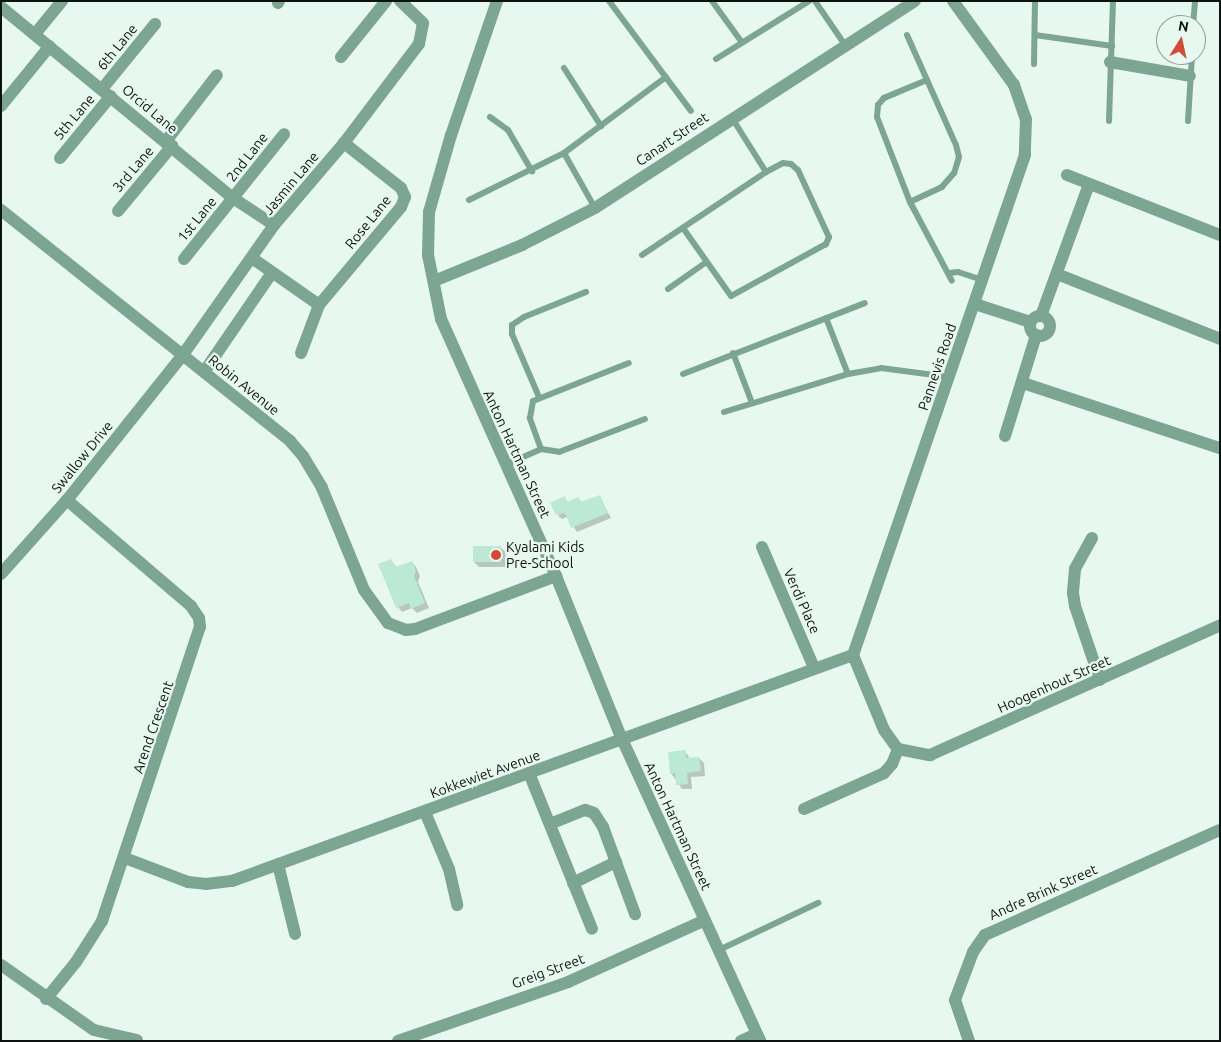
<!DOCTYPE html>
<style>
body{margin:0}
#map{position:relative;width:1221px;height:1042px;overflow:hidden;background:#e7f8f0;font-family:Ubuntu,sans-serif}
div>[style]{position:absolute}
.shadow>*{inset:0;background:#0003}
.building>*{inset:0;background:#bbe9d3;transform-origin:0 0}
.service>*{height:6px;margin:-3px;padding:0 3px;transform-origin:3px;border-radius:3px;background:#7ca592}
.minor>*{height:12px;margin:-6px;padding:0 6px;transform-origin:6px;border-radius:6px;background:#7ca592}
.minor>.ring{margin:-6px;padding:0;box-sizing:content-box;background:none;border:12px solid #7ca592;border-radius:50%}
.tertiary>*{height:12px;margin:-6px;padding:0 6px;transform-origin:6px;border-radius:6px;background:#7ca592}
.dots>*{width:14px;height:14px;translate:-50% -50%;box-sizing:border-box;border:2px solid #e7f8f0;border-radius:50%}
span{translate:-50% -50%;white-space:nowrap;text-align:center;line-height:1.15;-webkit-text-stroke:4.5px #e7f8f0;paint-order:stroke}
.street-label{font-size:14px;color:#0d1310}
.poi-label{font-size:14px;color:#0d1310}
.left{translate:0 -50%;text-align:left}
.frame{position:absolute;inset:0;border:2px solid #0d1310;pointer-events:none}
.north{position:absolute;left:1156px;top:15px;width:50px;height:50px;box-sizing:border-box;background:#e7f8f0;border:1px solid #909c96;border-radius:50%;rotate:10deg;font-size:14px;font-weight:700;line-height:20px;text-align:center;color:#0d1310}
.north::after{content:'';display:block;margin:auto;width:18px;height:22px;background:#d64936;clip-path:polygon(50% 0,100% 100%,50% 72%,0 100%)}
</style>
<div id="map">
<div class="shadow">
<i style="clip-path:polygon(599px 496px,611px 518px,577px 532px,567px 517px,562px 519px,558px 516px,568px 509px,558px 515px,552px 503px,564px 498px,569px 503px,578px 498px,583px 503px)"></i>
<i style="clip-path:polygon(501px 548px,506px 552px,505px 567px,479px 567px,474px 562px)"></i>
<i style="clip-path:polygon(391px 560px,397px 568px,412px 562px,416px 567px,420px 576px,418px 582px,429px 608px,417px 613px,412px 608px,402px 612px,398px 607px)"></i>
<i style="clip-path:polygon(685px 751px,690px 759px,699px 758px,704px 763px,705px 776px,691px 777px,692px 789px,682px 789px,671px 773px)"></i>
</div>
<div class="building">
<i style="clip-path:polygon(600px 495px,608px 513px,571px 528px,566px 515px,563px 512px,556px 515px,550px 503px,565px 496px,567px 502px,578px 497px,581px 502px)"></i>
<i style="left:501px;top:546px;width:16px;height:28px;rotate:90deg"></i>
<i style="clip-path:polygon(391px 559px,395px 567px,412px 561px,416px 571px,414px 576px,425px 603px,411px 609px,409px 603px,396px 608px,378px 564px)"></i>
<i style="clip-path:polygon(686px 750px,686px 758px,699px 757px,701px 771px,687px 773px,688px 784px,676px 785px,675px 773px,670px 774px,668px 752px)"></i>
</div>
<div class="service">
<i style="left:609px;top:1px;width:137px;rotate:53.3deg"></i>
<i style="left:712px;top:1px;width:49px;rotate:54.1deg"></i>
<i style="left:815px;top:1px;width:53px;rotate:55.7deg"></i>
<i style="left:1193px;top:25px;width:24px;rotate:-85deg"></i>
<i style="left:907px;top:35px;width:120px;rotate:66deg"></i>
<i style="left:956px;top:145px;width:12px;rotate:76deg"></i>
<i style="left:959px;top:157px;width:17px;rotate:107deg"></i>
<i style="left:954px;top:173px;width:18px;rotate:131deg"></i>
<i style="left:942px;top:187px;width:35px;rotate:155deg"></i>
<i style="left:1035px;top:35px;width:78px;rotate:8.1deg"></i>
<i style="left:716px;top:59px;width:110px;rotate:-31.9deg"></i>
<i style="left:1034px;top:64px;width:63px;rotate:-89.1deg"></i>
<i style="left:564px;top:68px;width:69px;rotate:57.5deg"></i>
<i style="left:927px;top:80px;width:47px;rotate:157.3deg"></i>
<i style="left:884px;top:98px;width:9px;rotate:131deg"></i>
<i style="left:878px;top:105px;width:12px;rotate:95deg"></i>
<i style="left:877px;top:117px;width:91px;rotate:68.8deg"></i>
<i style="left:910px;top:202px;width:89px;rotate:62deg"></i>
<i style="left:490px;top:117px;width:22px;rotate:36deg"></i>
<i style="left:508px;top:130px;width:48px;rotate:59.7deg"></i>
<i style="left:732px;top:118px;width:64px;rotate:57.8deg"></i>
<i style="left:1109px;top:121px;width:120px;rotate:-88.1deg"></i>
<i style="left:1188px;top:121px;width:66px;rotate:-86.5deg"></i>
<i style="left:564px;top:153px;width:63px;rotate:60.6deg"></i>
<i style="left:469px;top:200px;width:106px;rotate:-26.3deg"></i>
<i style="left:564px;top:153px;width:127px;rotate:-36.7deg"></i>
<i style="left:642px;top:255px;width:149px;rotate:-33.8deg"></i>
<i style="left:766px;top:172px;width:19px;rotate:-28deg"></i>
<i style="left:783px;top:163px;width:8px;rotate:7deg"></i>
<i style="left:791px;top:164px;width:9px;rotate:41deg"></i>
<i style="left:798px;top:170px;width:74px;rotate:65.2deg"></i>
<i style="left:829px;top:237px;width:8px;rotate:113deg"></i>
<i style="left:826px;top:244px;width:108px;rotate:151.3deg"></i>
<i style="left:731px;top:296px;width:83px;rotate:-125.2deg"></i>
<i style="left:949px;top:273px;width:9px;rotate:-6deg"></i>
<i style="left:958px;top:272px;width:26px;rotate:18deg"></i>
<i style="left:668px;top:289px;width:45px;rotate:-35.1deg"></i>
<i style="left:826px;top:318px;width:60px;rotate:68.6deg"></i>
<i style="left:733px;top:353px;width:53px;rotate:69.2deg"></i>
<i style="left:683px;top:374px;width:195px;rotate:-21.3deg"></i>
<i style="left:539px;top:397px;width:69px;rotate:-113.2deg"></i>
<i style="left:512px;top:334px;width:9px;rotate:-90deg"></i>
<i style="left:512px;top:325px;width:14px;rotate:-34deg"></i>
<i style="left:524px;top:317px;width:67px;rotate:-22deg"></i>
<i style="left:724px;top:412px;width:130px;rotate:-17deg"></i>
<i style="left:848px;top:374px;width:34px;rotate:-10deg"></i>
<i style="left:881px;top:368px;width:69px;rotate:7.5deg"></i>
<i style="left:541px;top:449px;width:33px;rotate:-110deg"></i>
<i style="left:530px;top:418px;width:17px;rotate:-80deg"></i>
<i style="left:533px;top:401px;width:103px;rotate:-21.6deg"></i>
<i style="left:505px;top:465px;width:39px;rotate:-24deg"></i>
<i style="left:541px;top:449px;width:18px;rotate:9deg"></i>
<i style="left:559px;top:452px;width:92px;rotate:-21deg"></i>
<i style="left:719px;top:950px;width:110px;rotate:-25.4deg"></i>
</div>
<div class="minor">
<i style="left:953px;top:1px;width:104px;rotate:54deg"></i>
<i style="left:1014px;top:85px;width:36px;rotate:71deg"></i>
<i style="left:1026px;top:119px;width:36px;rotate:92deg"></i>
<i style="left:1025px;top:155px;width:529px;rotate:108.98deg"></i>
<i style="left:853px;top:655px;width:81px;rotate:67.5deg"></i>
<i style="left:884px;top:730px;width:24px;rotate:54deg"></i>
<i style="left:898px;top:749px;width:33px;rotate:11deg"></i>
<i style="left:930px;top:755px;width:318px;rotate:-24.1deg"></i>
<i style="left:278px;top:3px;width:2px;rotate:-63deg"></i>
<i style="left:1px;top:7px;width:301px;rotate:39.5deg"></i>
<i style="left:233px;top:198px;width:49px;rotate:33.4deg"></i>
<i style="left:35px;top:34px;width:43px;rotate:-50.7deg"></i>
<i style="left:341px;top:57px;width:72px;rotate:-51.2deg"></i>
<i style="left:1110px;top:62px;width:81px;rotate:9.9deg"></i>
<i style="left:102px;top:89px;width:84px;rotate:-50.8deg"></i>
<i style="left:1px;top:106px;width:77px;rotate:-50.8deg"></i>
<i style="left:166px;top:141px;width:83px;rotate:-52.3deg"></i>
<i style="left:60px;top:158px;width:80px;rotate:-50.6deg"></i>
<i style="left:1067px;top:175px;width:164px;rotate:21.4deg"></i>
<i style="left:1px;top:210px;width:370px;rotate:38.6deg"></i>
<i style="left:290px;top:441px;width:20px;rotate:49deg"></i>
<i style="left:303px;top:456px;width:37px;rotate:59deg"></i>
<i style="left:322px;top:488px;width:110px;rotate:67.6deg"></i>
<i style="left:364px;top:590px;width:41px;rotate:54deg"></i>
<i style="left:388px;top:623px;width:19px;rotate:21deg"></i>
<i style="left:406px;top:630px;width:9px;rotate:-6deg"></i>
<i style="left:415px;top:629px;width:151px;rotate:-20.6deg"></i>
<i style="left:118px;top:211px;width:85px;rotate:-50.3deg"></i>
<i style="left:252px;top:258px;width:82px;rotate:35deg"></i>
<i style="left:184px;top:259px;width:160px;rotate:-51.3deg"></i>
<i style="left:1057px;top:274px;width:175px;rotate:21.7deg"></i>
<i style="left:434px;top:281px;width:95px;rotate:-22.2deg"></i>
<i style="left:522px;top:245px;width:82px;rotate:-26.9deg"></i>
<i style="left:595px;top:208px;width:381px;rotate:-32.9deg"></i>
<i style="left:975px;top:304px;width:58px;rotate:18.1deg"></i>
<i class="ring" style="left:1030px;top:316px;width:8px;height:8px"></i>
<i style="left:1041px;top:316px;width:140px;rotate:-70deg"></i>
<i style="left:301px;top:353px;width:51px;rotate:-69.4deg"></i>
<i style="left:319px;top:305px;width:128px;rotate:-50.1deg"></i>
<i style="left:401px;top:207px;width:11px;rotate:-68deg"></i>
<i style="left:405px;top:197px;width:10px;rotate:-114deg"></i>
<i style="left:401px;top:188px;width:73px;rotate:-141.7deg"></i>
<i style="left:204px;top:372px;width:119px;rotate:-55.6deg"></i>
<i style="left:1023px;top:383px;width:207px;rotate:18.3deg"></i>
<i style="left:1005px;top:436px;width:106px;rotate:-72.9deg"></i>
<i style="left:1092px;top:538px;width:35px;rotate:119deg"></i>
<i style="left:1075px;top:569px;width:24px;rotate:95deg"></i>
<i style="left:1073px;top:593px;width:13px;rotate:81deg"></i>
<i style="left:1075px;top:606px;width:78px;rotate:71.3deg"></i>
<i style="left:762px;top:547px;width:132px;rotate:66.7deg"></i>
<i style="left:1px;top:574px;width:99px;rotate:-48.3deg"></i>
<i style="left:67px;top:500px;width:184px;rotate:-51.4deg"></i>
<i style="left:182px;top:356px;width:160px;rotate:-54.9deg"></i>
<i style="left:274px;top:225px;width:108px;rotate:-49.5deg"></i>
<i style="left:344px;top:143px;width:124px;rotate:-52.9deg"></i>
<i style="left:419px;top:44px;width:21px;rotate:-79deg"></i>
<i style="left:423px;top:23px;width:32px;rotate:-136deg"></i>
<i style="left:529px;top:773px;width:168px;rotate:68deg"></i>
<i style="left:804px;top:809px;width:88px;rotate:-24.2deg"></i>
<i style="left:884px;top:773px;width:12px;rotate:-48deg"></i>
<i style="left:892px;top:764px;width:16px;rotate:-68deg"></i>
<i style="left:425px;top:812px;width:62px;rotate:67.2deg"></i>
<i style="left:449px;top:869px;width:37px;rotate:77deg"></i>
<i style="left:550px;top:824px;width:38px;rotate:-22deg"></i>
<i style="left:585px;top:810px;width:9px;rotate:18deg"></i>
<i style="left:594px;top:813px;width:17px;rotate:57deg"></i>
<i style="left:603px;top:827px;width:93px;rotate:69.8deg"></i>
<i style="left:125px;top:858px;width:67px;rotate:20.9deg"></i>
<i style="left:188px;top:882px;width:18px;rotate:6deg"></i>
<i style="left:206px;top:884px;width:26px;rotate:-7deg"></i>
<i style="left:232px;top:881px;width:661px;rotate:-20deg"></i>
<i style="left:278px;top:864px;width:72px;rotate:76.3deg"></i>
<i style="left:573px;top:883px;width:48px;rotate:-26deg"></i>
<i style="left:1px;top:965px;width:113px;rotate:35deg"></i>
<i style="left:94px;top:1030px;width:44px;rotate:13.1deg"></i>
<i style="left:46px;top:999px;width:48px;rotate:-51deg"></i>
<i style="left:76px;top:962px;width:49px;rotate:-57.6deg"></i>
<i style="left:102px;top:921px;width:310px;rotate:-71.6deg"></i>
<i style="left:200px;top:627px;width:9px;rotate:-96deg"></i>
<i style="left:199px;top:618px;width:14px;rotate:-124deg"></i>
<i style="left:191px;top:606px;width:163px;rotate:-139.5deg"></i>
<i style="left:741px;top:1041px;width:17px;rotate:-24deg"></i>
<i style="left:969px;top:1041px;width:43px;rotate:-108.9deg"></i>
<i style="left:955px;top:1000px;width:51px;rotate:-69.4deg"></i>
<i style="left:973px;top:952px;width:21px;rotate:-55deg"></i>
<i style="left:985px;top:935px;width:257px;rotate:-24.1deg"></i>
</div>
<div class="tertiary">
<i style="left:497px;top:1px;width:142px;rotate:108.9deg"></i>
<i style="left:451px;top:135px;width:80px;rotate:105.9deg"></i>
<i style="left:429px;top:212px;width:43px;rotate:91.3deg"></i>
<i style="left:428px;top:255px;width:65px;rotate:78.5deg"></i>
<i style="left:441px;top:319px;width:282px;rotate:65.9deg"></i>
<i style="left:556px;top:576px;width:176px;rotate:68deg"></i>
<i style="left:622px;top:739px;width:332px;rotate:65.4deg"></i>
<i style="left:398px;top:1041px;width:180px;rotate:-19.1deg"></i>
<i style="left:568px;top:982px;width:150px;rotate:-24.3deg"></i>
</div>
<div class="dots">
<i style="left:496px;top:555px;background:#d64936"></i>
</div>
<div class="street-label">
<span style="left:117px;top:47px;rotate:-51deg">6th Lane</span>
<span style="left:150px;top:109px;rotate:40deg">Orcid Lane</span>
<span style="left:74px;top:117px;rotate:-50deg">5th Lane</span>
<span style="left:672px;top:139px;rotate:-34deg">Canart Street</span>
<span style="left:247px;top:157px;rotate:-52deg">2nd Lane</span>
<span style="left:133px;top:169px;rotate:-50deg">3rd Lane</span>
<span style="left:291px;top:183px;rotate:-50deg">Jasmin Lane</span>
<span style="left:197px;top:219px;rotate:-51deg">1st Lane</span>
<span style="left:368px;top:222px;rotate:-51deg">Rose Lane</span>
<span style="left:937px;top:367px;rotate:-71deg">Pannevis Road</span>
<span style="left:244px;top:385px;rotate:39deg">Robin Avenue</span>
<span style="left:517px;top:454px;rotate:65deg">Anton Hartman Street</span>
<span style="left:82px;top:457px;rotate:-51deg">Swallow Drive</span>
<span style="left:802px;top:601px;rotate:66deg">Verdi Place</span>
<span style="left:1054px;top:684px;rotate:-24deg">Hoogenhout Street</span>
<span style="left:153px;top:727px;rotate:-71deg">Arend Crescent</span>
<span style="left:485px;top:774px;rotate:-20deg">Kokkewiet Avenue</span>
<span style="left:678px;top:826px;rotate:65deg">Anton Hartman Street</span>
<span style="left:1043px;top:892px;rotate:-24deg">Andre Brink Street</span>
<span style="left:548px;top:971px;rotate:-20deg">Greig Street</span>
</div>
<div class="poi-label">
<span class="left" style="left:506px;top:555px">Kyalami Kids<br>Pre-School</span>
</div>
<div class="frame"></div>
<div class="north">N</div>
</div>
